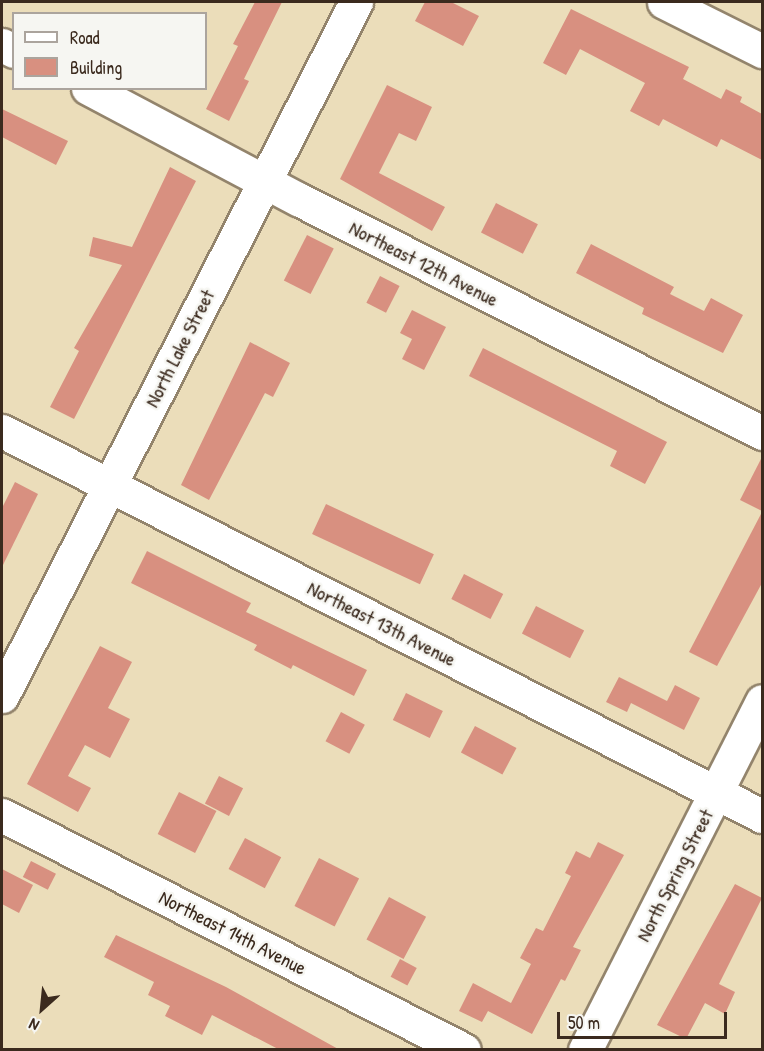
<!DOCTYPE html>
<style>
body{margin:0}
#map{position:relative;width:764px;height:1051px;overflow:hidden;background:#ebddba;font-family:"Patrick Hand",sans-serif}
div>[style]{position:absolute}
.building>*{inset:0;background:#d89080;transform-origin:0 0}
.roads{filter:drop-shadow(2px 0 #93846c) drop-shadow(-2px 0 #93846c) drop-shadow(0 2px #93846c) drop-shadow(0 -2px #93846c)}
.minor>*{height:33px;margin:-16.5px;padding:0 16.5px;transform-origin:16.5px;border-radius:16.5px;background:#fff}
span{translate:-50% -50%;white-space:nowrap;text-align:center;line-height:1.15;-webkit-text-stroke:5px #f6f6f2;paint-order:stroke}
.street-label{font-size:20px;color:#3b2a1e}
.frame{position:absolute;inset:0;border:3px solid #3b2a1e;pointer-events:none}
.legend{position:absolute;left:12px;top:12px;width:195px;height:78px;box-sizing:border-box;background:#f6f6f2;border:2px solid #aba49d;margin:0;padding:8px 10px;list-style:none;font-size:18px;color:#3b2a1e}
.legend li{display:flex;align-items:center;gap:12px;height:30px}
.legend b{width:30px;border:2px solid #aba49d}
.north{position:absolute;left:12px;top:979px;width:60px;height:60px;-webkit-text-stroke:4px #f6f6f2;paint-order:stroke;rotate:207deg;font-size:16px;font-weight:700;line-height:24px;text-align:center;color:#3b2a1e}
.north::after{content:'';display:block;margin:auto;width:21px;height:27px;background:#3b2a1e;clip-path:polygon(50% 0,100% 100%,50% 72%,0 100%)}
.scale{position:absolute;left:557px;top:1012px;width:170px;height:27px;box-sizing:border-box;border:3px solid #3b2a1e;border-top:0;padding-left:8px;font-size:18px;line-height:21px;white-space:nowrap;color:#3b2a1e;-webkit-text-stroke:4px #f6f6f2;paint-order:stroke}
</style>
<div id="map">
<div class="building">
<i style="clip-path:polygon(255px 2px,282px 2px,244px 79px,249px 81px,229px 121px,206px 109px,238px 46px,233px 44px)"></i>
<i style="clip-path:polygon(425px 2px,451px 2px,479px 16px,463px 46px,415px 21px)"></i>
<i style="clip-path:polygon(571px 9px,689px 67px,683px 79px,721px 99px,726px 89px,742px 97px,740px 102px,762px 114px,762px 160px,721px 139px,717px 147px,663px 119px,659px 126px,630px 111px,645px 83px,580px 49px,566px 75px,543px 63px)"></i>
<i style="clip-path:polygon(387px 85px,432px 107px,416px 141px,399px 133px,379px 173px,445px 207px,432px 231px,340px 179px)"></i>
<i style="clip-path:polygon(2px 109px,68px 141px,56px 165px,2px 137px)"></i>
<i style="clip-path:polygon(170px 167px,196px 181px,74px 419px,50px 407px,79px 351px,74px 348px,122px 265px,89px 256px,93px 237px,132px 247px)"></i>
<i style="left:496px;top:203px;width:47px;height:33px;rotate:27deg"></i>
<i style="left:307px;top:235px;width:30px;height:51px;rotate:27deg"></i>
<i style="clip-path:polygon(591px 244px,674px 287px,670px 294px,704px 311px,711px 298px,743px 315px,723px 353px,642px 314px,644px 308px,576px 273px)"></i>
<i style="left:380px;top:276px;width:22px;height:30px;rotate:27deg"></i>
<i style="clip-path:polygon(412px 310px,446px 327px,424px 370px,402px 359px,412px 339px,400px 333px)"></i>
<i style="clip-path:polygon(250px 342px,290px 363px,273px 397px,265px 393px,209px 500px,181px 485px)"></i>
<i style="clip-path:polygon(483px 348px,667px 442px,645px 484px,610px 466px,617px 451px,469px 376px)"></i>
<i style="clip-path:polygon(762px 457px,762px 511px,740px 500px)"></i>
<i style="clip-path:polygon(15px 482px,38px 494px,2px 567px,2px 508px)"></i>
<i style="left:326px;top:504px;width:119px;height:33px;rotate:25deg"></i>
<i style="clip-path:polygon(762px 512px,762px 583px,717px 666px,689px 652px)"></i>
<i style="clip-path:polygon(147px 551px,251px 603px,246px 612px,367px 670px,354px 696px,293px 665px,291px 669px,254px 650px,257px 645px,131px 583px)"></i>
<i style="left:464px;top:574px;width:44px;height:28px;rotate:27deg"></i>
<i style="left:536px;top:606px;width:54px;height:31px;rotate:27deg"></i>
<i style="clip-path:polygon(100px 646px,132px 662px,108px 708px,130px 719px,110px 758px,85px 745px,68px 776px,91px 788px,78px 812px,27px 784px)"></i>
<i style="clip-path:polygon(619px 677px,667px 701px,675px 685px,700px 698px,684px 730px,631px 703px,627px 712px,606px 702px)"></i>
<i style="left:406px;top:693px;width:41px;height:30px;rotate:26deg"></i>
<i style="left:341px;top:712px;width:27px;height:33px;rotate:28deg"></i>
<i style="left:475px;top:726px;width:47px;height:30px;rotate:28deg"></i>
<i style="left:219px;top:776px;width:27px;height:31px;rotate:27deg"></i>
<i style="left:179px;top:792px;width:42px;height:47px;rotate:27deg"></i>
<i style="left:245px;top:838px;width:41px;height:35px;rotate:28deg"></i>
<i style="clip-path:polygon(598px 842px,624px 855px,573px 947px,581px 950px,565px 981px,561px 979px,532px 1034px,488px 1011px,482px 1022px,459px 1011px,473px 983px,511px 1003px,531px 964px,520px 958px,536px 928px,543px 931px,571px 876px,565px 873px,576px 851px,590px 858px)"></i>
<i style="left:319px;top:858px;width:45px;height:54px;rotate:27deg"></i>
<i style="left:31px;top:861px;width:28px;height:18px;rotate:27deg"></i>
<i style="clip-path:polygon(2px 869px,33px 885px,19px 913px,2px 904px)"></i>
<i style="clip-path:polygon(735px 884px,762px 898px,719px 984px,735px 992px,725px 1014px,705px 1003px,686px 1039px,657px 1025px)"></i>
<i style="left:389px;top:897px;width:42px;height:48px;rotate:28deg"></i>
<i style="clip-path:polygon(116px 935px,226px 987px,340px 1050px,280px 1050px,212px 1015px,202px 1035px,165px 1016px,170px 1006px,148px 995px,154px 982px,104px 957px)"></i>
<i style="left:400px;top:959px;width:19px;height:20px;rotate:28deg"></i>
</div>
<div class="roads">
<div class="minor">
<i style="left:664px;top:2px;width:110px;rotate:26.6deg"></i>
<i style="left:2px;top:45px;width:13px;rotate:27deg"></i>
<i style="left:88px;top:88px;width:238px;rotate:27.9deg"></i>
<i style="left:298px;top:199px;width:520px;rotate:26.76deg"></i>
<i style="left:2px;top:431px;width:852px;rotate:26.87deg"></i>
<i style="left:2px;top:696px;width:779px;rotate:-62.97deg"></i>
<i style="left:2px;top:815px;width:518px;rotate:26.96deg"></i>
<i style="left:585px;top:1050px;width:391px;rotate:-63.1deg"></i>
</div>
</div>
<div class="street-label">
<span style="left:424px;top:263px;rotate:27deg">Northeast 12th Avenue</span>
<span style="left:179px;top:348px;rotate:-63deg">North Lake Street</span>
<span style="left:382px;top:623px;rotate:27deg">Northeast 13th Avenue</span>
<span style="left:674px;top:875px;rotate:-63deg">North Spring Street</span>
<span style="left:233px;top:932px;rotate:27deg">Northeast 14th Avenue</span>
</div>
<div class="frame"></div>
<ul class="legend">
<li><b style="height:8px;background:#fff"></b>Road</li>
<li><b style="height:16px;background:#d89080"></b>Building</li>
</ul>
<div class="north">N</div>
<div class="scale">50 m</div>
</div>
